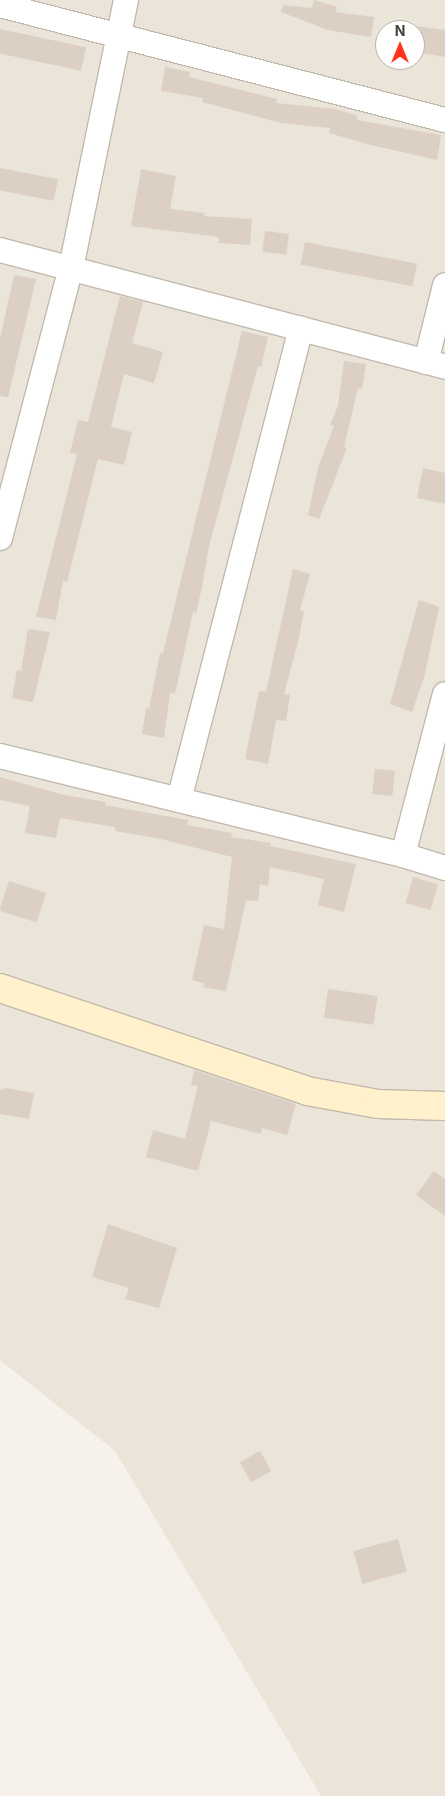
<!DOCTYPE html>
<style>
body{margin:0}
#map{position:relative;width:445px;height:1796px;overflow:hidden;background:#f6f2eb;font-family:Inter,sans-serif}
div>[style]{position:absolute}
.residential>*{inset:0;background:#eae4d9}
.building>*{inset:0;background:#dbd0c3;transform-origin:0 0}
.roads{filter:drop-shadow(1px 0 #c2b9ad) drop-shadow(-1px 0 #c2b9ad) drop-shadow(0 1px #c2b9ad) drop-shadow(0 -1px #c2b9ad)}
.street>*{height:24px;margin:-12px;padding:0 12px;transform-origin:12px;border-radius:12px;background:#fff}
.secondary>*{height:28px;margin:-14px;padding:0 14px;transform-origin:14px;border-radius:14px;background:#fff1cb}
span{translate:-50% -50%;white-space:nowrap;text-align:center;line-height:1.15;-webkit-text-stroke:4.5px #fff;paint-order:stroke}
.north{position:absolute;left:375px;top:20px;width:50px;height:50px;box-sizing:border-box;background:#fff;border:1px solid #b7b3af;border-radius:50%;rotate:0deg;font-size:14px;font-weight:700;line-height:20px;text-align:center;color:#4a4238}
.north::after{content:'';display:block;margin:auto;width:18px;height:22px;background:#fe3319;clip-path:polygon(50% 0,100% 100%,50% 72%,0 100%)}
</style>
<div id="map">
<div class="residential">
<i style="clip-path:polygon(evenodd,0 0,445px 0,445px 1796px,321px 1796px,115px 1451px,0 1360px,0 0,385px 30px,415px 30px,415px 60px,385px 60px,385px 30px)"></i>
</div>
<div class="building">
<i style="clip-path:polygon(314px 0,337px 7px,335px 12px,374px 17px,371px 37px,328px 30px,281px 12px,283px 5px,311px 8px)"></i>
<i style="clip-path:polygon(415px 26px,445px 30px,445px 57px,415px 52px)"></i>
<i style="left:0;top:29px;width:88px;height:24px;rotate:12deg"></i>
<i style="clip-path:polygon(165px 67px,190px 72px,189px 77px,277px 99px,276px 103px,335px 109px,358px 116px,357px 120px,441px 135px,437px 160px,371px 145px,329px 133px,330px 128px,281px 123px,202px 102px,203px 98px,161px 91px)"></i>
<i style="left:0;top:168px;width:59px;height:22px;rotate:11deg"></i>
<i style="clip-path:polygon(141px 169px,176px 176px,170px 209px,205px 213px,204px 216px,252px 219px,250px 245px,219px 243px,219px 237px,131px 226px)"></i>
<i style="left:265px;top:231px;width:24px;height:21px;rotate:7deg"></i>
<i style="left:305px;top:242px;width:114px;height:23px;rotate:11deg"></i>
<i style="clip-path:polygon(14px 275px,36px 279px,8px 397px,0 396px,0 339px)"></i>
<i style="clip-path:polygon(120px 296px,143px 302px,132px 343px,163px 352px,154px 383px,124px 374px,111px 427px,132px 432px,124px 465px,98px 459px,67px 582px,63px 580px,56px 620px,36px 617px,77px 454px,70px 453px,78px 420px,88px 422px)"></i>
<i style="clip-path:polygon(242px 331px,268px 337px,261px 367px,258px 366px,209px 546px,202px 587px,196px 613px,193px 612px,175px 694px,170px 693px,164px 738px,142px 734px,146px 708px,149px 709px,160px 653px,163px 653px)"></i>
<i style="clip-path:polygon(344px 361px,366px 364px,362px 389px,358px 388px,344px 447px,347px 448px,319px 519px,308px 515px,318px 468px,334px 426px,330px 425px,338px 406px)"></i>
<i style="clip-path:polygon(423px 468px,445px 473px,445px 504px,417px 498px)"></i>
<i style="clip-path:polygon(293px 569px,310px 574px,300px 610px,304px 611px,299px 638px,284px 694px,290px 695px,286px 721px,276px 720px,268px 764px,245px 759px,259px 691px,266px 692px)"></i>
<i style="clip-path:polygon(419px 600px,439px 607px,424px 678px,412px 712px,390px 704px)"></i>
<i style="clip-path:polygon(28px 629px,50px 632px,33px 702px,12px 698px,17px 670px,21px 671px)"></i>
<i style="left:375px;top:769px;width:20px;height:25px;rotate:6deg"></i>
<i style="clip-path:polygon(0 777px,64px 795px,106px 802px,105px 805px,188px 820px,187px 825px,232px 833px,231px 837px,271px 843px,270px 846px,356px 864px,344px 912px,318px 905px,324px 879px,270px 867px,268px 886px,260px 884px,258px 901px,246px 900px,226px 991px,203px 987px,204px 983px,192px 980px,204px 925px,224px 929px,232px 857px,157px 838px,115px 831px,115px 827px,60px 818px,56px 838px,25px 833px,30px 806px,0 800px)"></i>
<i style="left:413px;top:877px;width:26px;height:27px;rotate:16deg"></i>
<i style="left:9px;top:881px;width:39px;height:31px;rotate:18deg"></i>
<i style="left:328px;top:989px;width:50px;height:29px;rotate:8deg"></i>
<i style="clip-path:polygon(194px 1070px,296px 1104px,287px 1135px,262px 1128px,261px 1134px,211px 1121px,198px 1171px,146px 1157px,153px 1130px,185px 1139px,198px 1086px,191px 1085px)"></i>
<i style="clip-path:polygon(5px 1088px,34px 1093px,29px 1119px,0 1114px,0 1090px)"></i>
<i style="clip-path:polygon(434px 1171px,445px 1179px,445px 1216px,416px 1195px)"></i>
<i style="clip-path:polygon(108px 1224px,177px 1248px,159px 1308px,125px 1299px,129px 1288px,92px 1277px)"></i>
<i style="left:260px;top:1451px;width:23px;height:23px;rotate:61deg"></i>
<i style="left:398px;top:1539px;width:34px;height:46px;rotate:75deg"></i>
</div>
<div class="roads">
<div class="street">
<i style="left:0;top:5px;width:460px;rotate:14.5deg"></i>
<i style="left:0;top:250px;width:460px;rotate:14.7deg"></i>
<i style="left:426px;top:362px;width:79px;rotate:-76.1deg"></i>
<i style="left:0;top:538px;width:279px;rotate:-75.3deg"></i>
<i style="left:71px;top:268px;width:274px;rotate:-78.4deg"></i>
<i style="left:0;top:756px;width:415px;rotate:13.8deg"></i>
<i style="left:403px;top:855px;width:44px;rotate:17.2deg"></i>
<i style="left:179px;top:800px;width:487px;rotate:-75.5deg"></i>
<i style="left:403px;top:855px;width:166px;rotate:-75.4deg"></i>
</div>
<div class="secondary">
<i style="left:0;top:988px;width:324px;rotate:18.5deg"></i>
<i style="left:307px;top:1091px;width:72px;rotate:10.4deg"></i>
<i style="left:378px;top:1104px;width:67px;rotate:1.7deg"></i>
</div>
</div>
<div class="north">N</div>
</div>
